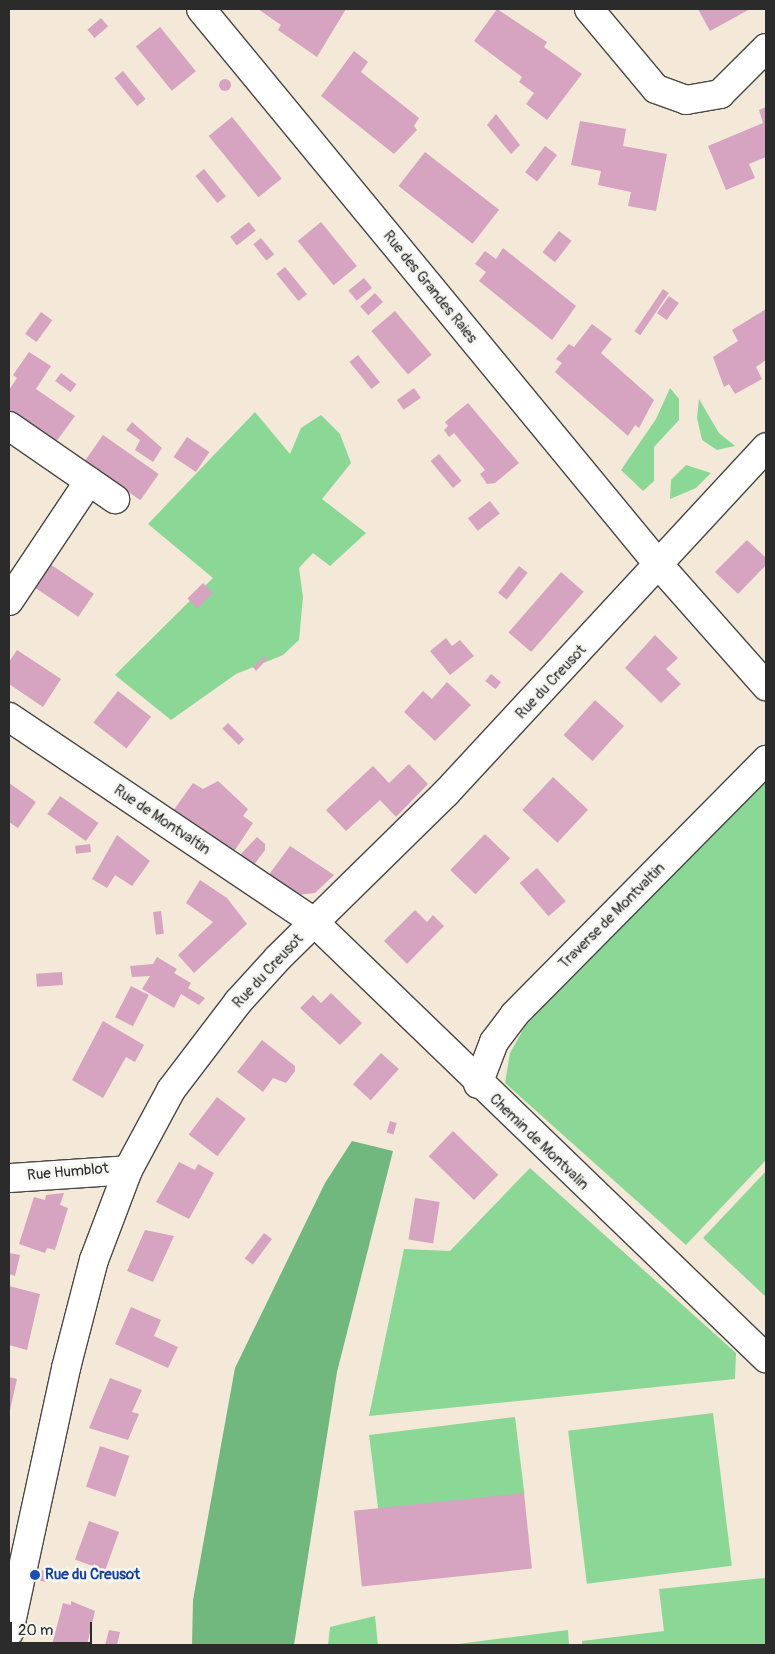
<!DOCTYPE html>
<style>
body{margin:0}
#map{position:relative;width:775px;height:1654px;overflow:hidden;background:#f4e9d8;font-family:Pangolin,sans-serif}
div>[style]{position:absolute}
.green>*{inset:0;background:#8bd795;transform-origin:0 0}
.forest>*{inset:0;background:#70b87e}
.building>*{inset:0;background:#d6a3c1;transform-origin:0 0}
.round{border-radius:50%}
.roads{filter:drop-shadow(1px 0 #494845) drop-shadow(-1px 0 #494845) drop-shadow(0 1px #494845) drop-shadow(0 -1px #494845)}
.minor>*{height:28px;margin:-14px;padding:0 14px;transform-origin:14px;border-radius:14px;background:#fff}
.dots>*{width:14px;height:14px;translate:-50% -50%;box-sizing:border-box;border:2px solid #f6f6f2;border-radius:50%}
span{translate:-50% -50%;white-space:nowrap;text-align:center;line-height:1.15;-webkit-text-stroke:5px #f6f6f2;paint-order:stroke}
.street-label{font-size:15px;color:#2b2b2b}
.transit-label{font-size:15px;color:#164399;font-weight:700}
.left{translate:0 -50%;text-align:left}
.frame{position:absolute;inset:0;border:10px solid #2b2b2b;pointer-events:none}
.scale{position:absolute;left:10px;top:1622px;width:82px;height:22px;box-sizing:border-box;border:2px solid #2b2b2b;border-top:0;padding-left:6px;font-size:15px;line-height:18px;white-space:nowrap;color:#2b2b2b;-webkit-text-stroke:4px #f6f6f2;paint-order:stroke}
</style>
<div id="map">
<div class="green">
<i style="clip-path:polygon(670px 388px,679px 399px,679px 420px,654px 447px,654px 481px,643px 491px,621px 470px,656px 419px)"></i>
<i style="clip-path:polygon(699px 399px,719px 433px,735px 446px,717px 450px,702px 440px,697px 418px)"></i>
<i style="clip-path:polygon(255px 412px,290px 454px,301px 428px,321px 415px,340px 434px,351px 463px,322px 499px,366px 533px,330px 566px,313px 553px,299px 568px,303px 597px,299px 640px,283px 655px,236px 674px,171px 720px,115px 675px,213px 578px,148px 524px)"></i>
<i style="clip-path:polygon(686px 465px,711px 473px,696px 488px,670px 499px,671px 480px)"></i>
<i style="clip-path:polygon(766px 780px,766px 1160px,686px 1245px,505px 1083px,510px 1053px,525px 1026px)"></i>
<i style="clip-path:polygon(530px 1168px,736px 1353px,735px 1379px,369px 1416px,404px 1249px,450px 1251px)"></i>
<i style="clip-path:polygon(766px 1171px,766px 1297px,703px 1238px)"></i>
<i style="left:713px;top:1413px;width:154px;height:146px;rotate:83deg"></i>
<i style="left:515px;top:1417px;width:77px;height:147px;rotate:83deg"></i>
<i style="clip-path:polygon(765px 1578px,766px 1645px,582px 1645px,582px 1641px,664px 1631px,659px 1589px)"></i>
<i style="clip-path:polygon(375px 1616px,378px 1645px,328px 1645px,330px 1627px)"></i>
<i style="clip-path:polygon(568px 1630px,569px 1645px,450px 1645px)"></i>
</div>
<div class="forest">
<i style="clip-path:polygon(352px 1141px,393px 1151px,337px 1372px,294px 1645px,192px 1645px,193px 1600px,235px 1368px,325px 1183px)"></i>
</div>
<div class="building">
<i style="clip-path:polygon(258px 9px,346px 9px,317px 57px,278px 30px,281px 25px)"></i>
<i style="clip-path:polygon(497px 9px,547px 42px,544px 47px,582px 74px,547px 120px,526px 104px,534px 93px,519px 82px,522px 77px,474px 41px)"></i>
<i style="clip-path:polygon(698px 9px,750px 9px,710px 31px)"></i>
<i style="left:101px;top:18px;width:11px;height:18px;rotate:49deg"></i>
<i style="left:160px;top:27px;width:57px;height:31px;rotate:51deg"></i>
<i style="clip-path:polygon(354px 51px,368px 62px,361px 72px,419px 118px,414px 126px,417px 130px,394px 154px,321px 96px)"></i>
<i style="left:123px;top:71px;width:36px;height:11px;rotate:51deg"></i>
<i class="round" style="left:219px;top:79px;width:12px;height:12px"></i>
<i style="clip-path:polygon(766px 107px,766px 157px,749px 164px,755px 178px,726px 190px,708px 146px,763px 123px,759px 110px)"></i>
<i style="clip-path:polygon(496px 114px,520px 145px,511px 154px,487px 125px)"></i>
<i style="left:232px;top:117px;width:79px;height:30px;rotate:51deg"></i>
<i style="clip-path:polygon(580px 121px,626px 129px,623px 146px,667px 154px,656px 211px,628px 206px,631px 192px,598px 185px,601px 171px,571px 165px)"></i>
<i style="left:545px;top:146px;width:15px;height:33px;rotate:37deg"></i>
<i style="left:425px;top:152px;width:94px;height:43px;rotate:38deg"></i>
<i style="left:204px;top:169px;width:35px;height:11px;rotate:51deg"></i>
<i style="left:249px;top:222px;width:11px;height:24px;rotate:52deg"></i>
<i style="left:321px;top:222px;width:57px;height:30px;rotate:51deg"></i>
<i style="left:559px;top:231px;width:16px;height:27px;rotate:38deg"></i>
<i style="left:261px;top:238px;width:21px;height:10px;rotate:51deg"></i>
<i style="clip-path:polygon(503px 248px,576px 306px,552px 340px,479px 281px,486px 272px,475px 264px,485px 251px,496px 259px)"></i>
<i style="left:285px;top:267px;width:35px;height:11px;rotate:51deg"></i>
<i style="left:364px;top:278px;width:13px;height:20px;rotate:51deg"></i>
<i style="left:663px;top:289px;width:7px;height:51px;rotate:34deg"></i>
<i style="left:375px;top:293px;width:12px;height:20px;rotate:48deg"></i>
<i style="left:669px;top:296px;width:12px;height:21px;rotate:35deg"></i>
<i style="clip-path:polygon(766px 309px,766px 360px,756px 367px,762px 379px,735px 394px,729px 384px,724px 387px,713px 357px,738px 341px,732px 330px)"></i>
<i style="left:395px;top:311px;width:57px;height:31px;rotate:50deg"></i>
<i style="left:41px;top:312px;width:14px;height:27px;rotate:36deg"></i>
<i style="clip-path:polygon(592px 324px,612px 339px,601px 353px,654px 400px,639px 428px,635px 425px,628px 436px,555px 372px,562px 363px,556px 359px,569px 344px,574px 347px)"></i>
<i style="clip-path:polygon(29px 352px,51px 366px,36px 389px,75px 416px,56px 442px,9px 410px,9px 390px,17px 378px,13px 375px)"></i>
<i style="left:358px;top:355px;width:35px;height:11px;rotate:51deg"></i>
<i style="left:61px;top:373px;width:19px;height:10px;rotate:36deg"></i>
<i style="left:414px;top:388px;width:12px;height:21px;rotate:55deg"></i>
<i style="clip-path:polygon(468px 403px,519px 463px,495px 483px,487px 484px,480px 474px,485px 470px,454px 433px,449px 437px,444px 430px,448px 426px,445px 422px)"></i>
<i style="clip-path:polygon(132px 422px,162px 448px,153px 462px,135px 450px,140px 440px,126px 430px)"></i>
<i style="left:103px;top:435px;width:68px;height:32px;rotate:35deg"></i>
<i style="left:187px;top:437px;width:27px;height:24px;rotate:34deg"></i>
<i style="left:439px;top:454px;width:35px;height:11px;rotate:50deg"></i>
<i style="left:490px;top:501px;width:16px;height:28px;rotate:52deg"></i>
<i style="clip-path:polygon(747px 540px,766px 558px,766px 565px,738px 594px,715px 572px)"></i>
<i style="left:50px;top:564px;width:53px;height:28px;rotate:34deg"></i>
<i style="left:519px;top:566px;width:11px;height:34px;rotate:38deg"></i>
<i style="left:561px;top:572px;width:30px;height:80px;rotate:41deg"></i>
<i style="left:203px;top:583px;width:14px;height:22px;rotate:45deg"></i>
<i style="clip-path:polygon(655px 635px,678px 658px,666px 669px,681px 684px,661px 703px,625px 668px)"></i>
<i style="clip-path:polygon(446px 638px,452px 646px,460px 640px,474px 656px,450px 675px,430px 651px)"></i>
<i style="clip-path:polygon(17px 650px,61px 679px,43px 707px,9px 684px,9px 662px)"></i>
<i style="clip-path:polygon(265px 656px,267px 659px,256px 671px,253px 667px)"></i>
<i style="left:491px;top:674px;width:13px;height:9px;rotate:39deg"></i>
<i style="clip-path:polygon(447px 682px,471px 705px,435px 741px,404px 712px,423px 691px,432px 699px)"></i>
<i style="left:118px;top:691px;width:42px;height:40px;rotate:38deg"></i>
<i style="left:595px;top:700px;width:39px;height:47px;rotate:42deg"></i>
<i style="left:228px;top:723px;width:23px;height:8px;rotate:45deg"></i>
<i style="clip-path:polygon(409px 764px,428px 784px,396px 817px,380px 800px,346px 831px,326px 810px,373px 766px,389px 783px)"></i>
<i style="left:553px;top:777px;width:48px;height:45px;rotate:43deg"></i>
<i style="clip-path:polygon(218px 781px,248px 809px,243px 816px,253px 823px,233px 853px,173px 811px,193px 783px,203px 789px)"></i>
<i style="clip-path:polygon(9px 783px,36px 802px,18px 828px,9px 822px)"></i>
<i style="left:60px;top:796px;width:47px;height:22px;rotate:35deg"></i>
<i style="left:485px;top:834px;width:35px;height:50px;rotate:44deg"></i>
<i style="clip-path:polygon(117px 835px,150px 861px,132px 886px,115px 875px,107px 888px,92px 879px)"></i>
<i style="clip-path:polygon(257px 837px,265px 844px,265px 850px,253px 866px,239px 856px)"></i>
<i style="left:90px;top:844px;width:8px;height:15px;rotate:83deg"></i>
<i style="clip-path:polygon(290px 846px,334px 875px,315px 893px,296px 895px,268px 876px)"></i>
<i style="left:537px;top:868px;width:44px;height:23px;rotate:49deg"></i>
<i style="clip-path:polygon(200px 880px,227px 898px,247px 924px,194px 973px,178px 955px,213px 922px,186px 903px)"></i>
<i style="clip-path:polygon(415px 910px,427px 922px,433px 915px,444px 926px,407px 964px,384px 941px)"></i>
<i style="left:161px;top:911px;width:23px;height:8px;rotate:83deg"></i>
<i style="clip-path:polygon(157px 957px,177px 969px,174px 973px,191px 983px,188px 988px,205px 998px,199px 1005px,181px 994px,174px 1008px,142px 989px,150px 976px,132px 977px,130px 966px,153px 964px)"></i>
<i style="left:62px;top:972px;width:13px;height:26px;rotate:86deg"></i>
<i style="left:131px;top:986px;width:20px;height:35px;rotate:27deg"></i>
<i style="clip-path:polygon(331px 993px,362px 1023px,340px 1045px,300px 1008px,313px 995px,321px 1003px)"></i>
<i style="clip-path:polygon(103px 1021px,144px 1045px,135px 1062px,126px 1057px,103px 1098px,72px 1080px)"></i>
<i style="clip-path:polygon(262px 1040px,295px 1066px,295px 1071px,286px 1083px,273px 1078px,263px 1092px,237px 1072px)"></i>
<i style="left:381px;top:1053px;width:24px;height:42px;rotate:42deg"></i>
<i style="left:217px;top:1097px;width:36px;height:47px;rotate:37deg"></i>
<i style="left:390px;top:1121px;width:7px;height:12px;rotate:16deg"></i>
<i style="left:453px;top:1131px;width:63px;height:35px;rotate:44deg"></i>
<i style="clip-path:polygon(179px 1162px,195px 1170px,198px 1164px,214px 1173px,189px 1219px,156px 1202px)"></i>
<i style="clip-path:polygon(64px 1193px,60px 1205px,68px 1208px,55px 1250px,47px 1248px,45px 1253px,19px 1244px,34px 1197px,45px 1200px,46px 1195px)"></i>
<i style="left:415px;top:1198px;width:25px;height:42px;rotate:9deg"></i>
<i style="clip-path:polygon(145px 1230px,174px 1236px,153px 1282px,127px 1271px)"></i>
<i style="left:264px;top:1233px;width:10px;height:32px;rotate:37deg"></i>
<i style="clip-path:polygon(9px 1253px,20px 1255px,15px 1276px,9px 1274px)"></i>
<i style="clip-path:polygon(9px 1286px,40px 1294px,27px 1350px,9px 1345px)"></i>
<i style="clip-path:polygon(131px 1307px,161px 1320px,154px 1336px,178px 1347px,168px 1368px,115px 1344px)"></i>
<i style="clip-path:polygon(9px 1377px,17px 1379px,10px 1410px,9px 1410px)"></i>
<i style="clip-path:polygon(110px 1378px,142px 1390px,132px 1412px,139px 1414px,128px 1440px,89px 1428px)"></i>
<i style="left:100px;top:1446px;width:31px;height:43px;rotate:19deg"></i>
<i style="left:524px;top:1493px;width:76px;height:171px;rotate:84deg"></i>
<i style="left:89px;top:1521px;width:32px;height:41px;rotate:20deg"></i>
<i style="left:42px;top:1570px;width:6px;height:11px;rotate:9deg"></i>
<i style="clip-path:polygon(71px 1601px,95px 1611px,87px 1645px,52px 1645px,63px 1603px,71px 1605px)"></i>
<i style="clip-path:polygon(109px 1630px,120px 1632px,117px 1645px,105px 1645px)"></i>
</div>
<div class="roads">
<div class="minor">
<i style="left:201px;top:9px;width:720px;rotate:50.52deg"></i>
<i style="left:659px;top:565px;width:162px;rotate:48.5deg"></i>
<i style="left:589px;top:9px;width:104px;rotate:50.1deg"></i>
<i style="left:656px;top:89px;width:32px;rotate:20deg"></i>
<i style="left:686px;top:100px;width:35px;rotate:-10deg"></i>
<i style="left:720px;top:94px;width:65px;rotate:-45deg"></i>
<i style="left:9px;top:426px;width:129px;rotate:34.6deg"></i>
<i style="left:9px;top:601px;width:144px;rotate:-56.3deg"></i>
<i style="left:9px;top:717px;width:369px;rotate:33.9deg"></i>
<i style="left:315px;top:923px;width:627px;rotate:43.97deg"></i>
<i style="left:478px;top:1084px;width:45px;rotate:-69.1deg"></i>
<i style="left:494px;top:1042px;width:34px;rotate:-53deg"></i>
<i style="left:514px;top:1015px;width:359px;rotate:-45.3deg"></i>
<i style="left:9px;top:1178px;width:119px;rotate:-3.8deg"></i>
<i style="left:9px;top:1632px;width:270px;rotate:-77.8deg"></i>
<i style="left:66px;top:1368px;width:112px;rotate:-75.5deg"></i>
<i style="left:94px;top:1260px;width:96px;rotate:-69.3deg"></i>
<i style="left:128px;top:1170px;width:91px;rotate:-61.7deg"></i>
<i style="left:171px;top:1090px;width:111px;rotate:-52.7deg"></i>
<i style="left:238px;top:1002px;width:59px;rotate:-47.7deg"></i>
<i style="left:278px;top:958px;width:235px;rotate:-44.5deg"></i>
<i style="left:446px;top:793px;width:471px;rotate:-47.2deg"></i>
</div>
</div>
<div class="dots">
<i style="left:35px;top:1575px;background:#1a4fb4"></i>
</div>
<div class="street-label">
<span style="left:430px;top:287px;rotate:51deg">Rue des Grandes Raies</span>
<span style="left:551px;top:682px;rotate:-47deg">Rue du Creusot</span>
<span style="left:162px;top:820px;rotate:34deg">Rue de Montvaltin</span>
<span style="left:612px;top:916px;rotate:-45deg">Traverse de Montvaltin</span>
<span style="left:268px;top:971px;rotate:-47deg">Rue du Creusot</span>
<span style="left:539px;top:1142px;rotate:44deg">Chemin de Montvalin</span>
<span style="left:68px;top:1172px;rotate:-5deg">Rue Humblot</span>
</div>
<div class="transit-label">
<span class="left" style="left:45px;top:1575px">Rue du Creusot</span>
</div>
<div class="frame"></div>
<div class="scale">20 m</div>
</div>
